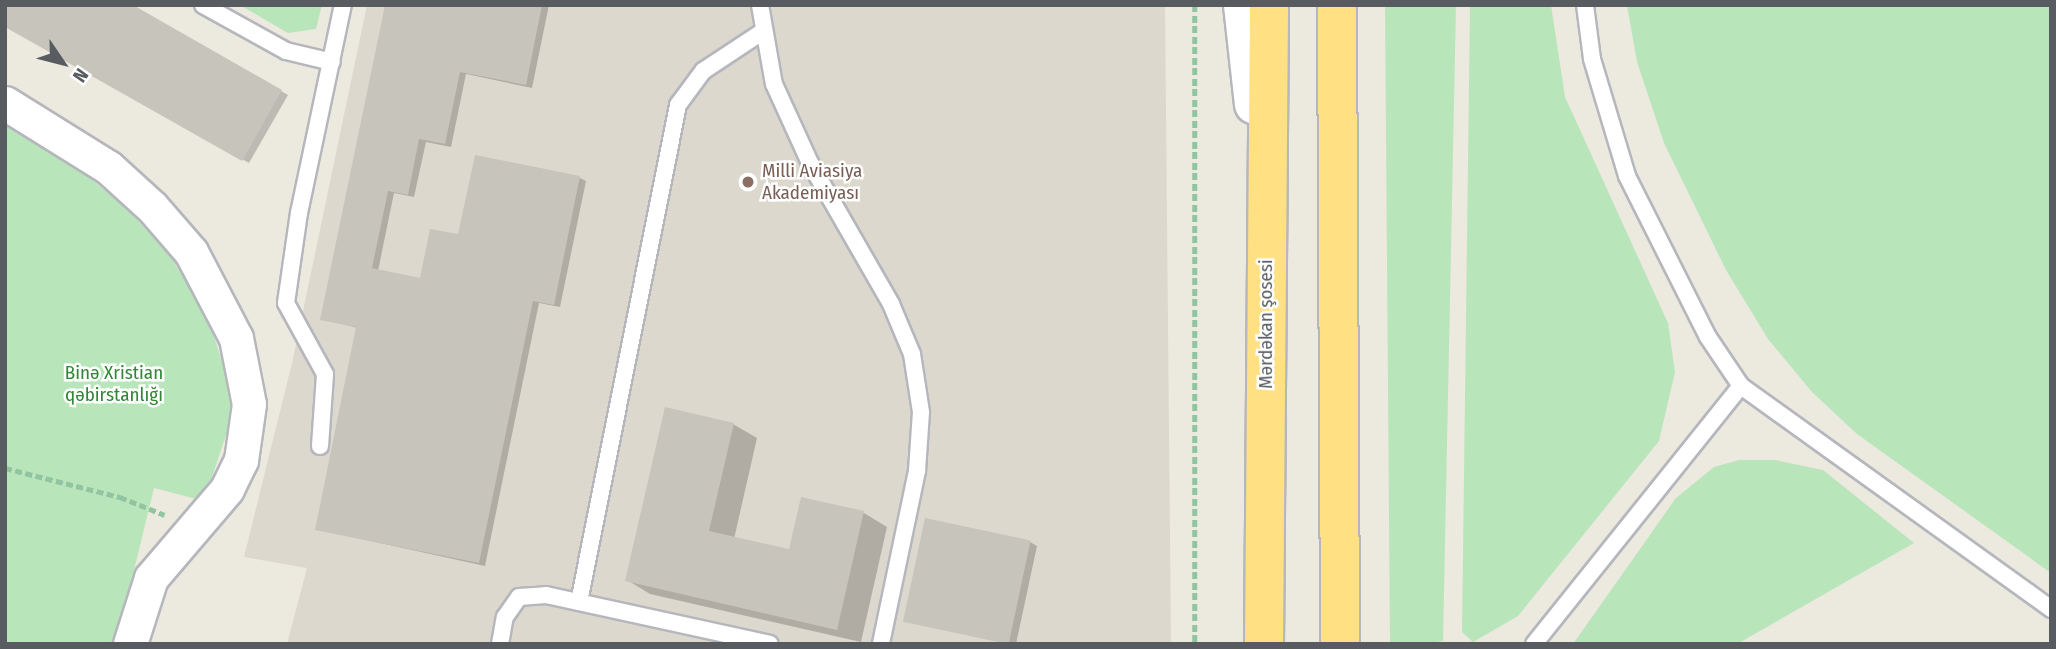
<!DOCTYPE html>
<meta charset="utf-8">
<style>
body{margin:0}
#map{position:relative;width:2056px;height:649px;overflow:hidden;background:#ece9df;font-family:"Fira Sans Condensed",sans-serif}
div>[style]{position:absolute}
.education>*{inset:0;background:#dcd8ce}
.green>*{inset:0;background:#b9e5ba}
.shadow>*{inset:0;background:#0003}
.building>*{inset:0;background:#c7c4bc;transform-origin:0 0}
.path>*{height:4.5px;margin-top:-2.25px;transform-origin:0;background:repeating-linear-gradient(90deg,#91c4a0 0 7px,transparent 0 10.5px)}
.roads{filter:drop-shadow(2px 0 #b5b7bd) drop-shadow(-2px 0 #b5b7bd) drop-shadow(0 2px #b5b7bd) drop-shadow(0 -2px #b5b7bd)}
.service>*{height:16px;margin:-8px;padding:0 8px;transform-origin:8px;border-radius:8px;background:#fff}
.minor>*{height:33px;margin:-16.5px;padding:0 16.5px;transform-origin:16.5px;border-radius:16.5px;background:#fff}
.tertiary>*{height:38px;margin:-19px;padding:0 19px;transform-origin:19px;border-radius:19px;background:#fff}
.motorway>*{height:38px;margin:-19px;padding:0 19px;transform-origin:19px;border-radius:19px;background:#ffe183}
.dots>*{width:19px;height:19px;translate:-50% -50%;box-sizing:border-box;border:4px solid #fff;border-radius:50%}
span{translate:-50% -50%;white-space:nowrap;text-align:center;line-height:1.15;-webkit-text-stroke:5px #fff;paint-order:stroke}
.education-label{font-size:19px;color:#785e54}
.left{translate:0 -50%;text-align:left}
.street-label{font-size:19px;color:#585c61}
.park-label{font-size:19px;color:#318736}
.frame{position:absolute;inset:0;border:7px solid #585c61;pointer-events:none}
.north{position:absolute;left:28px;top:28px;width:70px;height:70px;-webkit-text-stroke:5px #fff;paint-order:stroke;rotate:125deg;font-size:19px;font-weight:700;line-height:28px;text-align:center;color:#585c61}
.north::after{content:'';display:block;margin:auto;width:24px;height:32px;background:#585c61;clip-path:polygon(50% 0,100% 100%,50% 72%,0 100%)}
</style>
<div id="map">
<div class="education">
<i style="clip-path:polygon(367px 5px,1165px 5px,1171px 644px,287px 644px,307px 568px,244px 557px,293px 359px)"></i>
</div>
<div class="green">
<i style="clip-path:polygon(240px 5px,322px 5px,316px 29px,288px 33px)"></i>
<i style="clip-path:polygon(1385px 5px,1456px 5px,1443px 641px,1425px 644px,1390px 644px)"></i>
<i style="clip-path:polygon(1470px 5px,1551px 5px,1565px 97px,1668px 323px,1675px 372px,1659px 441px,1518px 616px,1473px 642px,1462px 632px)"></i>
<i style="clip-path:polygon(1627px 5px,2051px 5px,2051px 573px,1857px 434px,1812px 392px,1768px 339px,1726px 270px,1664px 143px,1637px 62px)"></i>
<i style="clip-path:polygon(5px 121px,56px 150px,125px 207px,169px 254px,208px 318px,236px 405px,204px 501px,154px 488px,116px 644px,5px 644px)"></i>
<i style="clip-path:polygon(1739px 460px,1775px 460px,1823px 470px,1914px 543px,1737px 644px,1573px 644px,1676px 498px,1714px 467px)"></i>
</div>
<div class="shadow">
<i style="clip-path:polygon(129px 5px,288px 95px,249px 163px,5px 25px)"></i>
<i style="clip-path:polygon(387px 5px,549px 5px,532px 88px,466px 74px,451px 147px,426px 142px,414px 197px,394px 193px,378px 271px,421px 280px,460px 237px,580px 178px,586px 181px,560px 307px,539px 303px,485px 566px,316px 529px,358px 328px,322px 319px)"></i>
<i style="clip-path:polygon(733px 424px,757px 438px,734px 539px,790px 551px,802px 499px,864px 513px,887px 527px,861px 642px,650px 594px,627px 580px)"></i>
<i style="clip-path:polygon(1030px 542px,1037px 546px,1016px 644px,905px 621px)"></i>
</div>
<div class="building">
<i style="clip-path:polygon(5px 5px,133px 5px,282px 90px,242px 161px,5px 27px)"></i>
<i style="clip-path:polygon(385px 5px,542px 5px,526px 85px,460px 72px,445px 144px,419px 139px,408px 195px,388px 191px,372px 268px,420px 278px,430px 229px,458px 234px,475px 155px,580px 176px,554px 305px,533px 301px,479px 563px,315px 530px,356px 327px,320px 320px)"></i>
<i style="clip-path:polygon(665px 407px,734px 423px,709px 531px,789px 549px,801px 497px,864px 511px,837px 630px,625px 581px)"></i>
<i style="left:925px;top:518px;width:108px;height:106px;rotate:12deg"></i>
</div>
<div class="path">
<i style="left:1195px;top:5px;width:639px;rotate:90deg"></i>
<i style="left:5px;top:468px;width:119px;rotate:14.2deg"></i>
<i style="left:120px;top:497px;width:48px;rotate:21.8deg"></i>
</div>
<div class="roads">
<div class="service">
<i style="left:203px;top:5px;width:95px;rotate:29deg"></i>
<i style="left:286px;top:51px;width:47px;rotate:13.4deg"></i>
<i style="left:760px;top:5px;width:80px;rotate:80deg"></i>
<i style="left:774px;top:84px;width:87px;rotate:65.5deg"></i>
<i style="left:810px;top:163px;width:163px;rotate:60.1deg"></i>
<i style="left:891px;top:304px;width:54px;rotate:67.2deg"></i>
<i style="left:912px;top:354px;width:59px;rotate:81.2deg"></i>
<i style="left:921px;top:412px;width:59px;rotate:93.9deg"></i>
<i style="left:917px;top:471px;width:177px;rotate:101.8deg"></i>
<i style="left:1585px;top:5px;width:54px;rotate:82.6deg"></i>
<i style="left:1592px;top:59px;width:122px;rotate:73.3deg"></i>
<i style="left:1627px;top:176px;width:180px;rotate:63.3deg"></i>
<i style="left:1708px;top:337px;width:59px;rotate:56deg"></i>
<i style="left:1741px;top:386px;width:382px;rotate:35.7deg"></i>
<i style="left:320px;top:446px;width:72px;rotate:-86deg"></i>
<i style="left:325px;top:374px;width:81px;rotate:-118.8deg"></i>
<i style="left:286px;top:303px;width:91px;rotate:-81.8deg"></i>
<i style="left:299px;top:213px;width:213px;rotate:-78.1deg"></i>
<i style="left:579px;top:602px;width:507px;rotate:-78.73deg"></i>
<i style="left:678px;top:105px;width:42px;rotate:-53.7deg"></i>
<i style="left:703px;top:71px;width:71px;rotate:-33.5deg"></i>
<i style="left:500px;top:644px;width:27px;rotate:-80deg"></i>
<i style="left:505px;top:617px;width:24px;rotate:-55deg"></i>
<i style="left:519px;top:597px;width:27px;rotate:-4deg"></i>
<i style="left:546px;top:595px;width:229px;rotate:12.3deg"></i>
<i style="left:1534px;top:644px;width:331px;rotate:-51.3deg"></i>
</div>
<div class="minor">
<i style="left:5px;top:103px;width:121px;rotate:31.9deg"></i>
<i style="left:108px;top:167px;width:59px;rotate:42.3deg"></i>
<i style="left:152px;top:207px;width:60px;rotate:49.1deg"></i>
<i style="left:191px;top:252px;width:97px;rotate:62.4deg"></i>
<i style="left:236px;top:338px;width:67px;rotate:78.9deg"></i>
<i style="left:249px;top:404px;width:57px;rotate:98.1deg"></i>
<i style="left:241px;top:460px;width:32px;rotate:116deg"></i>
<i style="left:227px;top:489px;width:117px;rotate:130.5deg"></i>
<i style="left:151px;top:578px;width:69px;rotate:107.7deg"></i>
</div>
<div class="tertiary">
<i style="left:1243px;top:5px;width:100px;rotate:83.7deg"></i>
</div>
<div class="motorway">
<i style="left:1337px;top:5px;width:639px;rotate:89.73deg"></i>
<i style="left:1264px;top:644px;width:639px;rotate:-89.55deg"></i>
</div>
</div>
<div class="dots">
<i style="left:748px;top:182px;background:#8d6e63"></i>
</div>
<div class="education-label">
<span class="left" style="left:762px;top:182px">Milli Aviasiya<br>Akademiyası</span>
</div>
<div class="street-label">
<span style="left:1266px;top:324px;rotate:-90deg">Mərdəkan şosesi</span>
</div>
<div class="park-label">
<span style="left:114px;top:384px">Binə Xristian<br>qəbirstanlığı</span>
</div>
<div class="frame"></div>
<div class="north">N</div>
</div>
